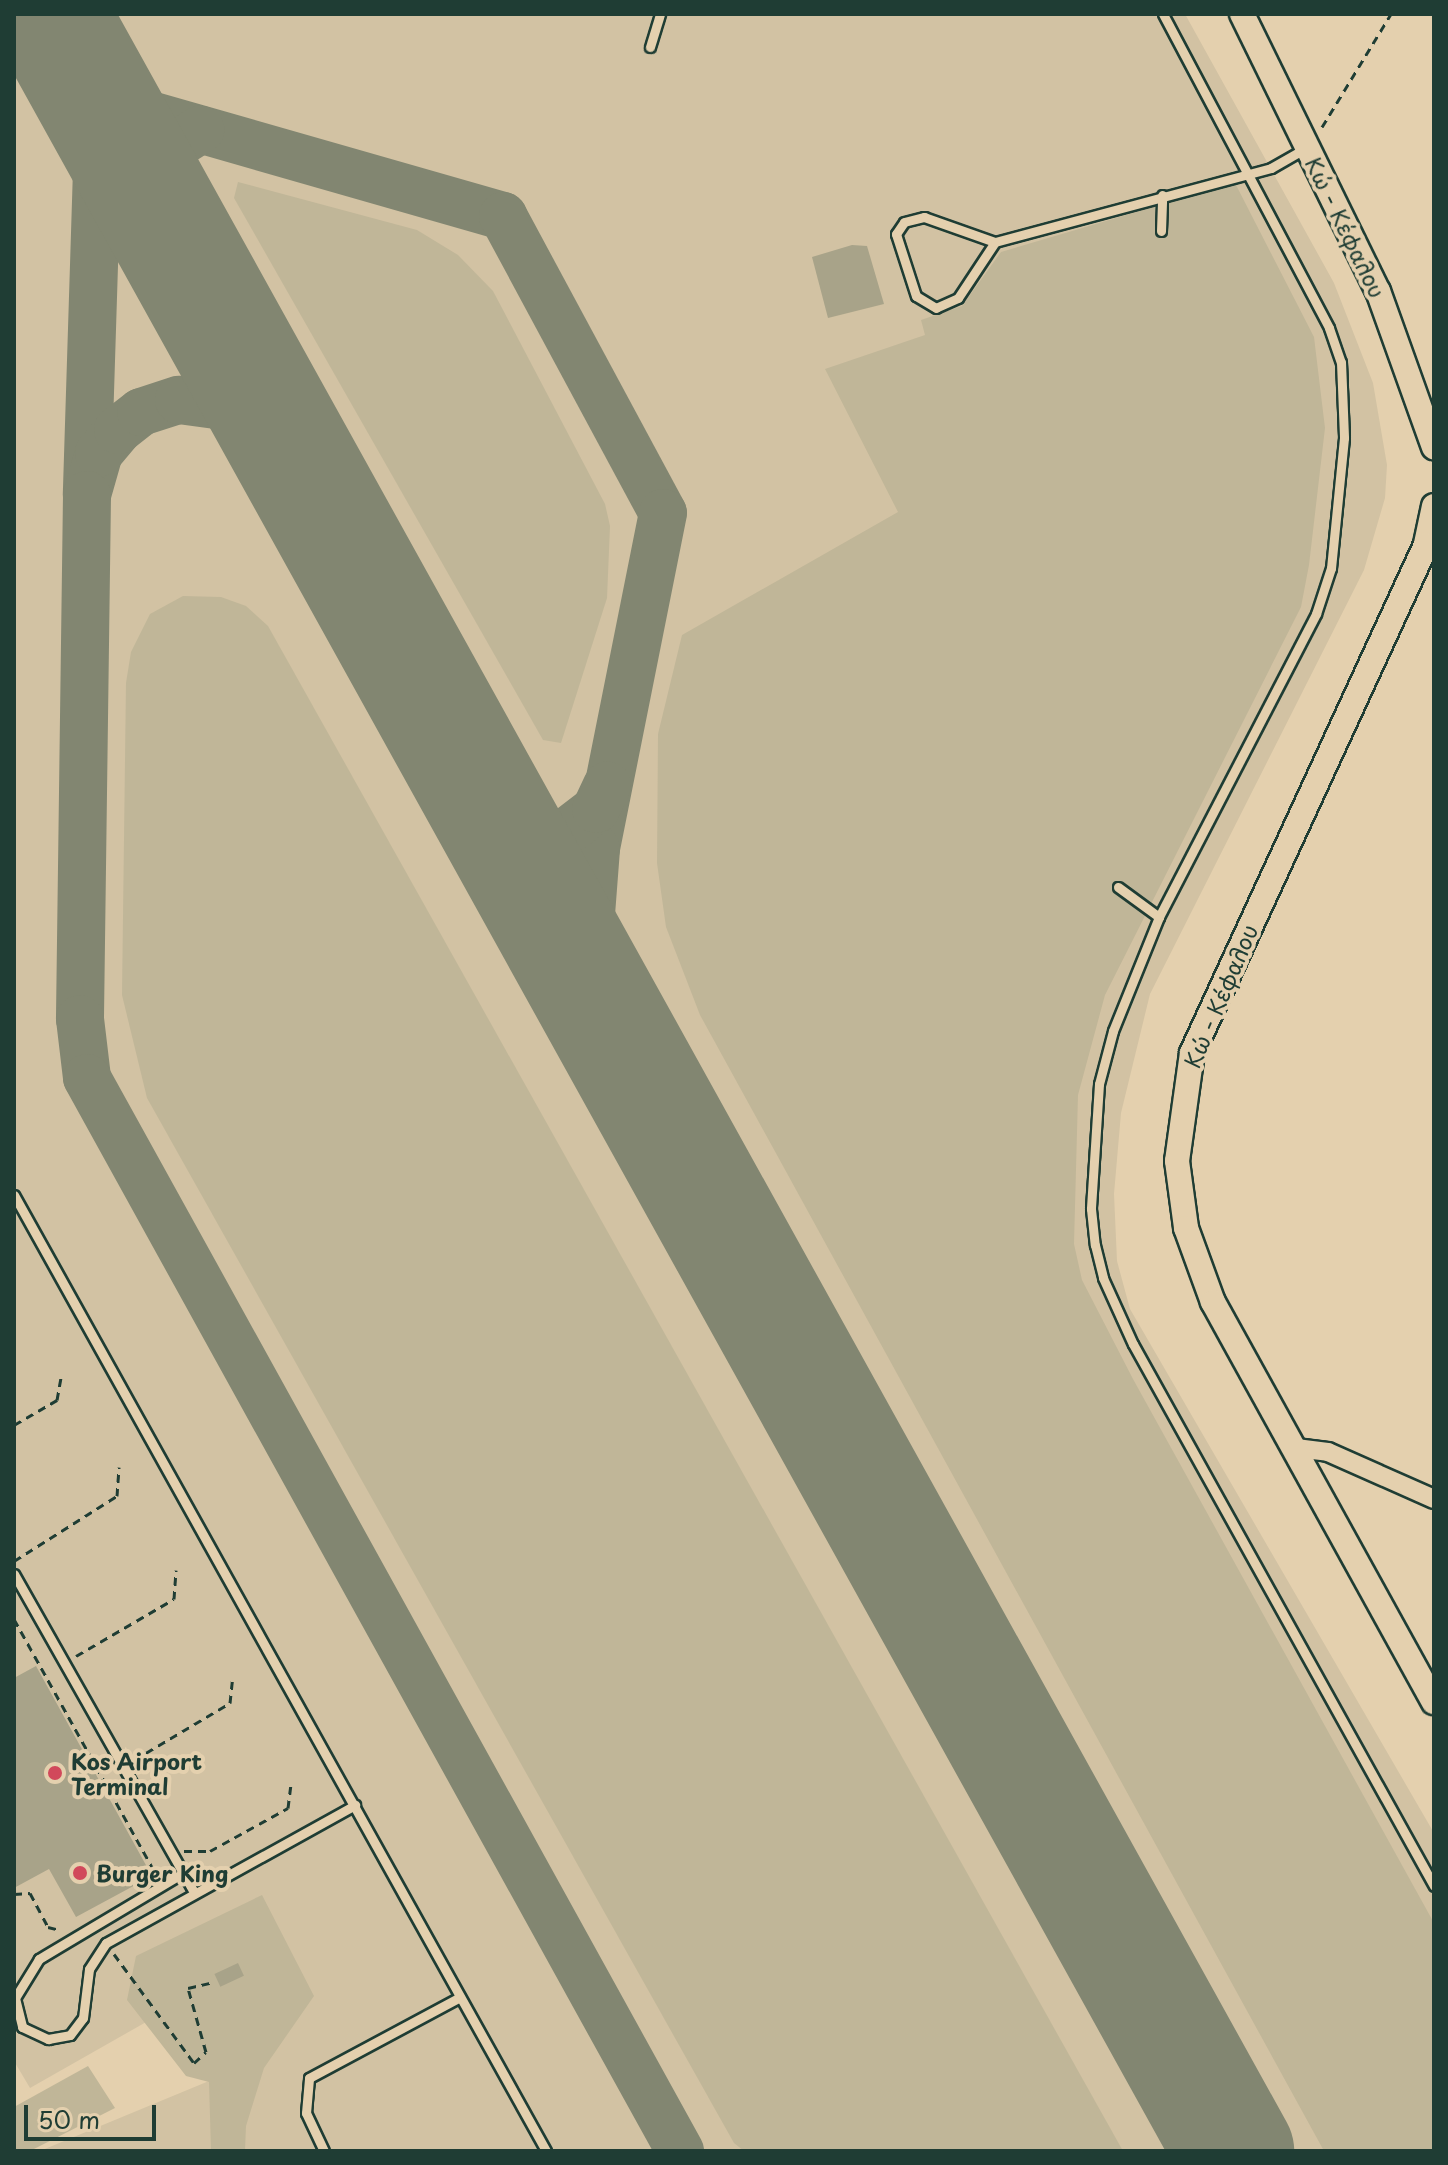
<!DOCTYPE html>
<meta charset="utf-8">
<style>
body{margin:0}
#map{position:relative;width:1448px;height:2165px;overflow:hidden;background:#e4d0ae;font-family:"Playpen Sans",sans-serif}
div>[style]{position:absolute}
.built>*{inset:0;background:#d2c2a3}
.green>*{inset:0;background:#c0b698}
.taxiway>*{height:48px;margin:-24px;padding:0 24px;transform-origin:24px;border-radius:24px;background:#828671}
.runway>*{height:120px;margin:-60px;padding:0 60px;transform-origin:60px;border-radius:60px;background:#828671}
.building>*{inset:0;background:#a8a389;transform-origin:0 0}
.path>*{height:3px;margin-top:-1.5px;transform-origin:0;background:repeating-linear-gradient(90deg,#1f3d34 0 8px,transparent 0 14px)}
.roads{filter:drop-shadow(2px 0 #1f3d34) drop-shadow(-2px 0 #1f3d34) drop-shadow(0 2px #1f3d34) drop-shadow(0 -2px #1f3d34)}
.lane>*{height:9px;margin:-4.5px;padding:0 4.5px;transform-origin:4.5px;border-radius:4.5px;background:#e4d0ae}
.street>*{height:18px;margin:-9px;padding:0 9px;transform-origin:9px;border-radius:9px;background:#e4d0ae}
.secondary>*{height:24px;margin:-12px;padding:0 12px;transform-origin:12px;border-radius:12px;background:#e4d0ae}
.dots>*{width:22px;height:22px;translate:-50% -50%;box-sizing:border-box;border:4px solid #e4d0ae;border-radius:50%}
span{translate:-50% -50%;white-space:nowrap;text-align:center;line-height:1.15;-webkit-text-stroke:8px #e4d0ae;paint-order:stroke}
.street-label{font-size:22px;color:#1f3d34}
.poi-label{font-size:22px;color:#1f3d34;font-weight:700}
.left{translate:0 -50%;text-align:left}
.frame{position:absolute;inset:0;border:16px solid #1f3d34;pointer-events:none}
.scale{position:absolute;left:24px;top:2105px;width:132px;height:36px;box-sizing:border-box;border:4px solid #1f3d34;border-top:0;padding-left:10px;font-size:24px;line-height:28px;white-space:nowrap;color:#1f3d34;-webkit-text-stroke:6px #e4d0ae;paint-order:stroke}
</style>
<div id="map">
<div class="built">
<i style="clip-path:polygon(14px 14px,1185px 14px,1334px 283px,1373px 383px,1387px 465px,1385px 498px,1364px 570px,1150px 994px,1121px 1113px,1114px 1194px,1117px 1261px,1130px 1309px,1434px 1833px,1434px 2151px,40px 2151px,209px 2081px,155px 2017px,30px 2088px,14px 2061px)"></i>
</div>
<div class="green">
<i style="clip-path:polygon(238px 182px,417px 230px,458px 255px,493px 291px,605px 504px,610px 526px,607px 598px,561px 743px,543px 740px,234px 198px)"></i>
<i style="clip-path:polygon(1235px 183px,1314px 337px,1325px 428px,1309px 565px,1301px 607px,1105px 995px,1078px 1095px,1074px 1244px,1082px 1280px,1133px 1379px,1434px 1923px,1434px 2151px,1324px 2151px,700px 1015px,666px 927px,657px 863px,658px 734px,682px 635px,898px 512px,825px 369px,925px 335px,921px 320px,962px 306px,1001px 252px)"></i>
<i style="clip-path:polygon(183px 596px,221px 597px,246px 606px,268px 626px,1123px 2151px,744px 2151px,734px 2143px,147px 1098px,122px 995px,126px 683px,131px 652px,150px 614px)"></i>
<i style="clip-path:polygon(262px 1895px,314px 1996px,264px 2068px,246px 2126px,245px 2151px,211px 2151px,209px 2082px,186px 2076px,127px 2000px,136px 1956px)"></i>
<i style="clip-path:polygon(88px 2066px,115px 2108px,30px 2151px,14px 2151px,14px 2107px)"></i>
</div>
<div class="taxiway">
<i style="left:63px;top:39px;width:76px;rotate:47.7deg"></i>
<i style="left:114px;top:95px;width:31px;rotate:33deg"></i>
<i style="left:140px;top:112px;width:378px;rotate:16deg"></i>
<i style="left:503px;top:216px;width:337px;rotate:61.7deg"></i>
<i style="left:663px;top:513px;width:343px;rotate:101.3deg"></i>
<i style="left:596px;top:849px;width:65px;rotate:94.4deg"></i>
<i style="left:591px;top:914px;width:98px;rotate:86.5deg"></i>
<i style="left:99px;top:106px;width:389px;rotate:91.8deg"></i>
<i style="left:87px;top:495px;width:44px;rotate:-74.1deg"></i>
<i style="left:99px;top:453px;width:30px;rotate:-50deg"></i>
<i style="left:118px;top:430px;width:29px;rotate:-38deg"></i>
<i style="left:141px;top:412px;width:40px;rotate:-18deg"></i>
<i style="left:179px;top:400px;width:52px;rotate:7.7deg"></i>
<i style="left:231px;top:407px;width:42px;rotate:31.4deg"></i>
<i style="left:267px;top:429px;width:44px;rotate:48.7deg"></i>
<i style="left:162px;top:219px;width:46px;rotate:-100.1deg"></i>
<i style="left:154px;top:174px;width:23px;rotate:-67deg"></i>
<i style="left:163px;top:153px;width:44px;rotate:-31.9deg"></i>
<i style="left:87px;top:495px;width:524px;rotate:90.77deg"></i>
<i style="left:80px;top:1019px;width:59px;rotate:83.2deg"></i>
<i style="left:87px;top:1078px;width:1226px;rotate:61.07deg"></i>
<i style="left:483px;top:805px;width:33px;rotate:46deg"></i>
<i style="left:506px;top:829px;width:55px;rotate:7.3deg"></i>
<i style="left:561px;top:836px;width:44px;rotate:-37.6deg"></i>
<i style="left:596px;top:809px;width:26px;rotate:-65deg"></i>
</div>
<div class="runway">
<i style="left:49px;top:14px;width:2444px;rotate:60.99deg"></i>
</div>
<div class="building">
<i style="clip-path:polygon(852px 245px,867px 246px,884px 304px,828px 318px,812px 257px)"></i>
<i style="clip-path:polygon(36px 1666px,152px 1876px,76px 1917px,49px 1869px,14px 1888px,14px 1678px)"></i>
<i style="left:238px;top:1963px;width:14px;height:26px;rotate:65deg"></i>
</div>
<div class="path">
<i style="left:1322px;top:127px;width:132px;rotate:-58.6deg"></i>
<i style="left:14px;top:1425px;width:50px;rotate:-30.2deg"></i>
<i style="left:57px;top:1400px;width:27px;rotate:-80deg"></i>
<i style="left:14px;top:1561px;width:122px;rotate:-32.3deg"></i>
<i style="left:117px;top:1496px;width:29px;rotate:-86deg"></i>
<i style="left:14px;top:1619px;width:292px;rotate:60.9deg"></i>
<i style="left:76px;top:1656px;width:113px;rotate:-30.2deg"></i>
<i style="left:174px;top:1599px;width:29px;rotate:-86deg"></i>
<i style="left:134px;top:1760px;width:112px;rotate:-30.7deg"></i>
<i style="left:230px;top:1703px;width:27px;rotate:-84deg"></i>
<i style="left:184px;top:1851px;width:26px"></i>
<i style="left:210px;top:1851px;width:89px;rotate:-28.9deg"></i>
<i style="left:288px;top:1808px;width:26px;rotate:-83deg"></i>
<i style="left:14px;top:1894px;width:16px;rotate:-4deg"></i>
<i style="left:30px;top:1893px;width:38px;rotate:62deg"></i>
<i style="left:48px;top:1927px;width:12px;rotate:14deg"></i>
<i style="left:114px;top:1954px;width:135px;rotate:53.7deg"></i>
<i style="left:194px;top:2063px;width:16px;rotate:-43deg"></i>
<i style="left:206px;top:2052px;width:66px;rotate:-105.7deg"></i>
<i style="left:188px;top:1988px;width:26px;rotate:-13deg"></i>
</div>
<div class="roads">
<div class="lane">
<i style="left:1163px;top:14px;width:355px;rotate:62.1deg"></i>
<i style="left:1329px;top:328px;width:36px;rotate:71deg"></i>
<i style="left:1341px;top:362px;width:76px;rotate:87.7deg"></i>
<i style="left:1344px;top:438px;width:131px;rotate:95.7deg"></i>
<i style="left:1331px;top:568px;width:48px;rotate:108.1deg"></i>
<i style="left:1316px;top:614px;width:341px;rotate:117.4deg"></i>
<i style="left:1159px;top:917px;width:123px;rotate:112deg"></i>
<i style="left:1113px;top:1031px;width:55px;rotate:104.8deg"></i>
<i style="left:1099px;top:1084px;width:125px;rotate:93.7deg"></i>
<i style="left:1091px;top:1209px;width:36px;rotate:84deg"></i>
<i style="left:1095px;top:1245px;width:34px;rotate:76deg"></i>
<i style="left:1103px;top:1278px;width:72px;rotate:65.6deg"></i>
<i style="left:1133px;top:1344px;width:620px;rotate:60.95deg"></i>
<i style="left:650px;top:47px;width:34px;rotate:-73deg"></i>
<i style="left:1161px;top:231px;width:36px;rotate:-88deg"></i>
<i style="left:995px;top:242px;width:67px;rotate:123.5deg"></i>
<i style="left:958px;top:298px;width:24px;rotate:156deg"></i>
<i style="left:936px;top:308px;width:23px;rotate:-149deg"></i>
<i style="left:916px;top:296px;width:65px;rotate:-107.9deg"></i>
<i style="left:896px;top:234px;width:14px;rotate:-56deg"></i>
<i style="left:904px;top:222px;width:21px;rotate:-14deg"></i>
<i style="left:924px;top:217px;width:75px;rotate:19.4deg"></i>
<i style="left:995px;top:242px;width:286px;rotate:-15deg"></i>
<i style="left:1271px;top:168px;width:40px;rotate:-29.7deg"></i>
<i style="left:1118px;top:887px;width:51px;rotate:36.2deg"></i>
<i style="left:14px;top:1195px;width:1094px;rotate:60.9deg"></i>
<i style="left:14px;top:1574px;width:363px;rotate:60.5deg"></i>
<i style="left:183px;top:1873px;width:168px;rotate:149.2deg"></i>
<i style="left:39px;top:1959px;width:46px;rotate:121.6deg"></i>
<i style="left:15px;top:1998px;width:30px;rotate:76deg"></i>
<i style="left:22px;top:2027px;width:29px;rotate:25deg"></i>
<i style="left:48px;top:2039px;width:22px;rotate:-10deg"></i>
<i style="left:70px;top:2035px;width:21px;rotate:-53deg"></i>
<i style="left:83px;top:2018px;width:49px;rotate:-83deg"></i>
<i style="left:89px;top:1969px;width:31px;rotate:-57deg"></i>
<i style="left:106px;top:1943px;width:285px;rotate:-29deg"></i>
<i style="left:324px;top:2151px;width:42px;rotate:-115.3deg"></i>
<i style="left:306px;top:2113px;width:35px;rotate:-85deg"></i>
<i style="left:309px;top:2078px;width:171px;rotate:-28.2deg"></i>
</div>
<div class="street">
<i style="left:1296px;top:1448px;width:32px;rotate:7deg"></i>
<i style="left:1328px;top:1452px;width:116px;rotate:23.9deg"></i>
</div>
<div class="secondary">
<i style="left:1242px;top:14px;width:309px;rotate:63.9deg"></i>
<i style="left:1378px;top:291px;width:166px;rotate:70.3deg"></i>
<i style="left:1434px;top:506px;width:40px;rotate:102deg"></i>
<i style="left:1426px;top:545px;width:559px;rotate:114.73deg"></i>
<i style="left:1192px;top:1053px;width:109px;rotate:97.9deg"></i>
<i style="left:1177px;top:1161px;width:68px;rotate:82.3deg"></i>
<i style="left:1186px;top:1228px;width:79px;rotate:70deg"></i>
<i style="left:1213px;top:1302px;width:457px;rotate:61.1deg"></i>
</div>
</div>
<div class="dots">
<i style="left:55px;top:1773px;background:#d1495b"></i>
<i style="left:80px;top:1873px;background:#d1495b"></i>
</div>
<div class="street-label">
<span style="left:1346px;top:227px;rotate:64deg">Κώ - Κέφαλου</span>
<span style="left:1220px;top:996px;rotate:-67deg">Κώ - Κέφαλου</span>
</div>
<div class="poi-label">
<span class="left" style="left:71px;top:1773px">Kos Airport<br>Terminal</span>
<span class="left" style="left:96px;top:1873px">Burger King</span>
</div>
<div class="frame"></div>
<div class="scale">50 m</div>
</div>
